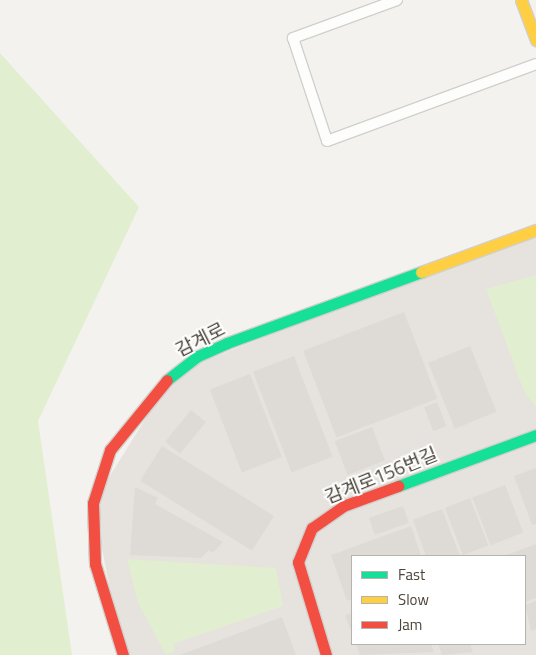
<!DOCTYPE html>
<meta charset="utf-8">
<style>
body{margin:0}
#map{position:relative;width:536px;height:655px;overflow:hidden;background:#f4f2ee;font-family:"Titillium Web","Noto Sans KR",sans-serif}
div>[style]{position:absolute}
.industrial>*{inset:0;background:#e6e2de}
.green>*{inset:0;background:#e1eecf}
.building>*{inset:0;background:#dedbd6;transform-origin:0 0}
.roads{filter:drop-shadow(1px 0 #d2d0cb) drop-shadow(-1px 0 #d2d0cb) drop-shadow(0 1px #d2d0cb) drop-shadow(0 -1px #d2d0cb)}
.lane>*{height:10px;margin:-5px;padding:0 5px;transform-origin:5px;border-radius:5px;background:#fdfdfc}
.fast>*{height:11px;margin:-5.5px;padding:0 5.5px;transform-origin:5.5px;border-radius:5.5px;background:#16e098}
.slow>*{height:11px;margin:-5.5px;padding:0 5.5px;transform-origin:5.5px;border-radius:5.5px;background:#ffcf43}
.jam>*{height:11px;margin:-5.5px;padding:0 5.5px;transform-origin:5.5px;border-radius:5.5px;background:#f24e42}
span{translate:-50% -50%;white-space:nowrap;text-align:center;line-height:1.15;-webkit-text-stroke:4px #fff;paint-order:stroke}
.street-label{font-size:19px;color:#4b4439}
.legend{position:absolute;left:351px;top:555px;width:175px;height:90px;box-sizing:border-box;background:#fff;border:1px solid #b7b4b0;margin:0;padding:6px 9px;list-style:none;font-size:15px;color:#4b4439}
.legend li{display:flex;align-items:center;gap:10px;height:25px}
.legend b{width:25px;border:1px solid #b7b4b0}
</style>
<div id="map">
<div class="industrial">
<i style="clip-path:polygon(evenodd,536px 230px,536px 655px,123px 655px,93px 503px,174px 373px,536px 230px,352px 556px,525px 556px,525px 644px,352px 644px,352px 556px)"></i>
</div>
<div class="green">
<i style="clip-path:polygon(0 53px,139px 207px,38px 421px,72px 655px,0 655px)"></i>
<i style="clip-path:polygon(536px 275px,536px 406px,525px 394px,486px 289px)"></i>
<i style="clip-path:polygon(127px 559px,276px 568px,283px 606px,173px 644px,175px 651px,166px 655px,138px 603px)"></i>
</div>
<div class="building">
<i style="left:404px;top:312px;width:93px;height:108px;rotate:69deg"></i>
<i style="left:470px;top:346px;width:71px;height:45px;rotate:68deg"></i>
<i style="left:294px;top:356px;width:108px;height:44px;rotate:69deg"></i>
<i style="left:250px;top:374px;width:89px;height:43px;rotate:69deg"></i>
<i style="left:437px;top:402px;width:26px;height:14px;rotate:69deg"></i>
<i style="left:191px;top:410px;width:19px;height:41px;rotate:39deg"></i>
<i style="left:372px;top:427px;width:36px;height:40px;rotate:69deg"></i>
<i style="left:162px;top:446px;width:132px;height:41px;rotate:32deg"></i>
<i style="clip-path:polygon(536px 468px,536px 524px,532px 525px,514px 476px)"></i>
<i style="left:505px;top:485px;width:51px;height:35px;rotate:69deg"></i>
<i style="clip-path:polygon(135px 487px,158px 498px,155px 504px,223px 542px,213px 553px,209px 550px,201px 558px,130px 555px)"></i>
<i style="left:470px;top:498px;width:51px;height:27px;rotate:69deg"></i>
<i style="left:403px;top:506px;width:18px;height:36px;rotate:71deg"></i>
<i style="clip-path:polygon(442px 509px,460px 556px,426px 556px,413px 520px)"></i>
<i style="clip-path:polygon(411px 526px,421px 556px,352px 556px,352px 599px,347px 601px,331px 555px)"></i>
<i style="clip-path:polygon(536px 544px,536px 598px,525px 602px,525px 556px,504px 556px)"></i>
<i style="clip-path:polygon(536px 601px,536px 629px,531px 631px,525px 605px)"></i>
<i style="clip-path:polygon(352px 613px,352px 633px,345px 615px)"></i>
<i style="clip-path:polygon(282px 617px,296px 655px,180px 655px)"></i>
<i style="clip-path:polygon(356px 644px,431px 644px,434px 652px,360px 655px)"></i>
<i style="clip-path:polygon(438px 644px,470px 644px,473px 652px,442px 655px)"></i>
</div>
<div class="roads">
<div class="lane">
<i style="left:397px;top:0;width:111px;rotate:159.9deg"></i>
<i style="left:293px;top:38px;width:108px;rotate:71.7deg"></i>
<i style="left:327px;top:141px;width:223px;rotate:-20.2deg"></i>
</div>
<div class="fast">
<i style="left:167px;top:380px;width:39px;rotate:-38deg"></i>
<i style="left:198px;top:356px;width:32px;rotate:-24deg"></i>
<i style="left:227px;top:343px;width:207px;rotate:-20.1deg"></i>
<i style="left:398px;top:486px;width:147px;rotate:-20.3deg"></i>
</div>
<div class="slow">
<i style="left:521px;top:0;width:43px;rotate:69.4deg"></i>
<i style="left:421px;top:272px;width:122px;rotate:-20.1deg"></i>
</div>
<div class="jam">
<i style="left:123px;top:655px;width:95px;rotate:-107.1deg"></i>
<i style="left:95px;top:564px;width:61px;rotate:-91.9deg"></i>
<i style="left:93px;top:503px;width:56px;rotate:-72.2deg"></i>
<i style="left:110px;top:450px;width:90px;rotate:-50.8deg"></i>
<i style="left:326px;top:655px;width:97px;rotate:-106.8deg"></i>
<i style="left:298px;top:562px;width:37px;rotate:-68deg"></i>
<i style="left:312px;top:528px;width:38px;rotate:-35deg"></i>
<i style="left:343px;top:506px;width:59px;rotate:-20deg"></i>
</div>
</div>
<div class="street-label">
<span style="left:200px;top:339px;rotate:-27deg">감계로</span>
<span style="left:381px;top:475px;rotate:-22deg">감계로156번길</span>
</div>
<ul class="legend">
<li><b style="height:6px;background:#16e098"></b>Fast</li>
<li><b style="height:6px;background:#ffcf43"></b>Slow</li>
<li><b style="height:6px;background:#f24e42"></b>Jam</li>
</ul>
</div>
